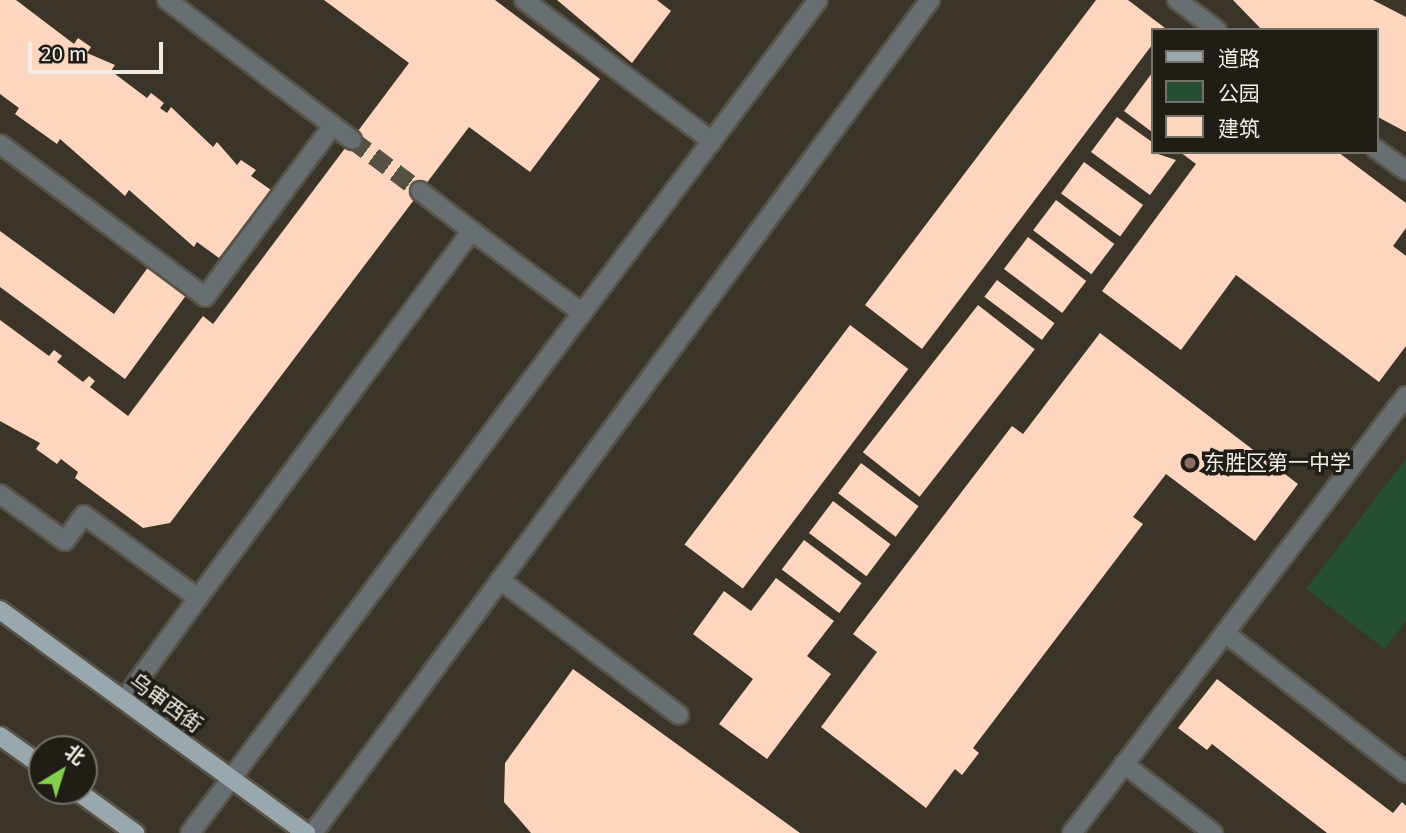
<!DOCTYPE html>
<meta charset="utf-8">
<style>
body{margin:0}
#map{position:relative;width:1406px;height:833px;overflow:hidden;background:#3b3529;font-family:"Fira Sans","Noto Sans SC",sans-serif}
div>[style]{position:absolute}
.green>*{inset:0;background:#274f33}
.building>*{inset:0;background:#fed5bf;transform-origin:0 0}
.minor-tunnel>*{height:18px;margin-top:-9px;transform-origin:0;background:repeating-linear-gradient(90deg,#565145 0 18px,transparent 0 27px)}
.roads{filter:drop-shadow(2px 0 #585347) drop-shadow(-2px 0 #585347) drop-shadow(0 2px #585347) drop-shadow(0 -2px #585347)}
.minor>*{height:18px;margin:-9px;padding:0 9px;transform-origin:9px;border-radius:9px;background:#686f72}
.major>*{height:18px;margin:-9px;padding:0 9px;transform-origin:9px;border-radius:9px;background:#99a8ae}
.dots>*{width:19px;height:19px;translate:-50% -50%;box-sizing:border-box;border:4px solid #201d17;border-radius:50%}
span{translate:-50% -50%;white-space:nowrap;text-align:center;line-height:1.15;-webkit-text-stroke:7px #201d17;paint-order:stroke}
.poi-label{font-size:21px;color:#f2eee6}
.left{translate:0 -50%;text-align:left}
.street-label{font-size:21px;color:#f2eee6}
.legend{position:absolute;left:1151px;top:28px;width:228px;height:126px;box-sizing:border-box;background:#201d17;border:2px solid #74716a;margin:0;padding:9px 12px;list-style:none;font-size:21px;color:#f2eee6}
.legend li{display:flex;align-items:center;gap:14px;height:35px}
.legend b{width:35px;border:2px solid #74716a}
.north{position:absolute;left:28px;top:735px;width:70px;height:70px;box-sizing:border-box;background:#201d17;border:2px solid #74716a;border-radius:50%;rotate:38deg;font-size:19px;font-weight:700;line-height:28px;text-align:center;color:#f2eee6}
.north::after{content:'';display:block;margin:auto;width:24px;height:32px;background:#83d04e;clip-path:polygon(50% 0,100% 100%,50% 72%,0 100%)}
.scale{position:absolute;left:28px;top:42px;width:135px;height:32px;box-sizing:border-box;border:4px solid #f2eee6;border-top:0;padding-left:9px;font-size:21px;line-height:24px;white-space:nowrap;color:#f2eee6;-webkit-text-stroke:5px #201d17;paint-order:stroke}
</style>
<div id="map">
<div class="green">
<i style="clip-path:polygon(1406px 459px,1406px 621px,1385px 649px,1306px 589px)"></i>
</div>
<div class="building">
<i style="clip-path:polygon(0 0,16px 0,74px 44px,78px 38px,91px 47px,87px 53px,115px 65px,111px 71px,147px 98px,151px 93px,164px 103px,160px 108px,167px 113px,171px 107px,213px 147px,217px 142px,237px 165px,241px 160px,256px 170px,251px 176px,271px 190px,219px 258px,197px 242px,194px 247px,129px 190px,125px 196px,60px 139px,57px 144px,15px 114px,19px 108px,0 94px)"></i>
<i style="clip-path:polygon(324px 0,495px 0,600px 79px,530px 172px,469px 127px,170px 523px,143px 528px,75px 478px,78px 472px,61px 459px,57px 464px,36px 449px,40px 443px,0 421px,0 320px,49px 356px,54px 350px,62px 356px,57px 362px,83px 382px,89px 376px,95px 381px,90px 387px,128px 416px,203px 316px,213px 324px,409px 63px)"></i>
<i style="clip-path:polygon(557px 0,657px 0,671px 11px,632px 63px)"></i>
<i style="clip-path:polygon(1096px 0,1128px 0,1165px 28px,1152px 30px,1152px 45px,922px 349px,865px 305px)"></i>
<i style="clip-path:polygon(1233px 0,1373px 0,1406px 17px,1406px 132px,1376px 116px,1376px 30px,1262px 30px)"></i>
<i style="clip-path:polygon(1152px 73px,1152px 132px,1124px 111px)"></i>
<i style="clip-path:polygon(1117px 117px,1152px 142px,1152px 152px,1176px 160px,1150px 195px,1091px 152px)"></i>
<i style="clip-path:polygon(1180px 152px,1338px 152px,1406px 203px,1406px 228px,1393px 246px,1406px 256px,1406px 346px,1379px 382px,1236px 275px,1181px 350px,1102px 291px,1196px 164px)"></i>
<i style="left:1084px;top:162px;width:73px;height:39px;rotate:36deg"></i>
<i style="left:1056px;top:200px;width:73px;height:38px;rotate:37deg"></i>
<i style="clip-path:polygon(0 231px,114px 314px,149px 266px,187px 294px,125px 379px,0 287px)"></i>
<i style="left:1028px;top:237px;width:73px;height:40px;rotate:37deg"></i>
<i style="left:997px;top:280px;width:72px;height:21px;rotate:37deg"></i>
<i style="left:978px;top:305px;width:72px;height:187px;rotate:38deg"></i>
<i style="left:850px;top:325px;width:73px;height:275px;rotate:37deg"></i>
<i style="clip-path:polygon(1100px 333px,1298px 484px,1255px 541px,1166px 474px,1133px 517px,1143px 524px,973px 748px,979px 753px,962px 775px,955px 769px,926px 808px,821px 727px,877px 652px,853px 634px,1012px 426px,1023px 434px)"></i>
<i style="left:861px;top:463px;width:72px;height:38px;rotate:37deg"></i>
<i style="left:833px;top:501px;width:72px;height:40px;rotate:37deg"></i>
<i style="left:804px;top:540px;width:72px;height:37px;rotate:37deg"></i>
<i style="clip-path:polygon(776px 578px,834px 621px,807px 656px,831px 674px,767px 759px,719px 724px,753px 679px,693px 634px,724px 591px,751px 611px)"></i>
<i style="clip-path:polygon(573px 669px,800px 833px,531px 833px,504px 802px,505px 763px)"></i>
<i style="clip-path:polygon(1217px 679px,1393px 813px,1402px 802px,1406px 806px,1406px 833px,1327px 833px,1212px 744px,1207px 750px,1178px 728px)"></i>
</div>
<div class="minor-tunnel">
<i style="left:352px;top:140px;width:85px;rotate:36.9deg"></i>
</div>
<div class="roads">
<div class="minor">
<i style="left:167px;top:0;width:232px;rotate:37.1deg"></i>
<i style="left:524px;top:0;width:235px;rotate:36.9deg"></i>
<i style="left:1177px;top:0;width:50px;rotate:36.9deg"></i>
<i style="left:0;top:144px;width:256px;rotate:36.7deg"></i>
<i style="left:205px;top:297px;width:214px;rotate:-53.3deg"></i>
<i style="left:1376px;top:149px;width:37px;rotate:36deg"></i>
<i style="left:420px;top:191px;width:66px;rotate:37.6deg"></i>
<i style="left:0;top:494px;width:80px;rotate:35.9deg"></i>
<i style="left:65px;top:541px;width:32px;rotate:-54deg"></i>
<i style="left:84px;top:515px;width:141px;rotate:36.1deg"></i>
<i style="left:198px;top:598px;width:126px;rotate:126deg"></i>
<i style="left:500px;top:580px;width:224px;rotate:37deg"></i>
<i style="left:198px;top:598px;width:458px;rotate:-53.3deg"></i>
<i style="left:472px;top:231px;width:137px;rotate:36.7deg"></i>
<i style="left:1225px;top:633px;width:229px;rotate:37.7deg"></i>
<i style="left:1124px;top:764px;width:113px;rotate:37.8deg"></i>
<i style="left:190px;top:833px;width:1043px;rotate:-52.99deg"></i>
<i style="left:313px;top:833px;width:1037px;rotate:-53.47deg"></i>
<i style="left:1072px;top:833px;width:550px;rotate:-52.61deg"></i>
</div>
<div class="major">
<i style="left:0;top:610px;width:379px;rotate:36.1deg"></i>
<i style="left:0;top:736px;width:52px;rotate:35.5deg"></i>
<i style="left:77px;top:791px;width:72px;rotate:35.9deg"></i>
</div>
</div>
<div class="dots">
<i style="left:1190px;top:463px;background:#8d6e63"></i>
</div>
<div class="poi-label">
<span class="left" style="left:1204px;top:463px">东胜区第一中学</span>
</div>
<div class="street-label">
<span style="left:166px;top:703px;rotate:36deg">乌审西街</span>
</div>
<ul class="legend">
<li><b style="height:9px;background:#99a8ae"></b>道路</li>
<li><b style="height:19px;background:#274f33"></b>公园</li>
<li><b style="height:19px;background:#fed5bf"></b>建筑</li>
</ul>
<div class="north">北</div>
<div class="scale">20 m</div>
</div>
